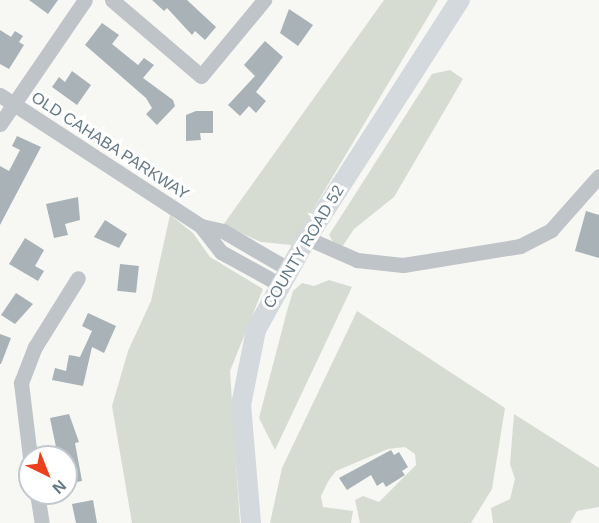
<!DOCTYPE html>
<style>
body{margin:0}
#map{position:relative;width:599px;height:523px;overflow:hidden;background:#f7f7f3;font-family:Arial,sans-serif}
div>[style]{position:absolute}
.green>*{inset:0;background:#d7dcd2}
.building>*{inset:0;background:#a8b2b7;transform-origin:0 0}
.minor>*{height:15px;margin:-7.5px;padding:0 7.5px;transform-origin:7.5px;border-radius:7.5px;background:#bfc4c8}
.major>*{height:20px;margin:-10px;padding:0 10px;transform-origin:10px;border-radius:10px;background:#d4d9dd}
span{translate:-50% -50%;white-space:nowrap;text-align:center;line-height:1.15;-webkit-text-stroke:6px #fff;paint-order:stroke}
.street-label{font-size:16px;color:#647986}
.north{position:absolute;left:18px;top:445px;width:60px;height:60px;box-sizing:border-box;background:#fff;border:2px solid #c1c9cf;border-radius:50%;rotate:137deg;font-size:16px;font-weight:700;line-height:24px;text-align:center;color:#647986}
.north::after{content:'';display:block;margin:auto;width:21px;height:27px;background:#ed411d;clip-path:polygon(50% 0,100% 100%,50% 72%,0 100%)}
</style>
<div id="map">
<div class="green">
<i style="clip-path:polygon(384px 0,438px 0,292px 245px,261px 242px,223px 225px)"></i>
<i style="clip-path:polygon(450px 70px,463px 79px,394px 197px,354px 229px,342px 247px,335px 245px,329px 235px,432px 74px)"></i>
<i style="clip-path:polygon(170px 215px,193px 233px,210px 257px,263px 289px,230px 371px,240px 523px,132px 523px,112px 406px,128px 351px,151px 301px)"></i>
<i style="clip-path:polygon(329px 280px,352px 287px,275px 450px,259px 418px,287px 311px,293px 291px,302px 283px,314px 286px)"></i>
<i style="clip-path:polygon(357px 311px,505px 408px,492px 489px,471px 523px,360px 523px,355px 500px,363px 496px,379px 502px,416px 465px,415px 454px,405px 447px,388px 449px,336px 471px,329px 480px,321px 496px,323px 507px,353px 511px,351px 523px,270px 523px,282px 468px)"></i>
<i style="clip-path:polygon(514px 414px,599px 468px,599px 507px,577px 511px,570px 523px,493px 523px,491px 508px,510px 499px,515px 479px,510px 464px)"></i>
</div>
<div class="building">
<i style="clip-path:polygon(29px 0,58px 0,48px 14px)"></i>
<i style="clip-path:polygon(152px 0,187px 0,216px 27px,205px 40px,195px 31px,192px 35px,167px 8px,164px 11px)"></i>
<i style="clip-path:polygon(289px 9px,313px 25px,298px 46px,280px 33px)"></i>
<i style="clip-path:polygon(102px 23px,119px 35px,112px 44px,138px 65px,144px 58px,154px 65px,143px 78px,173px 100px,175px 106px,157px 125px,146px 114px,152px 108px,146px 98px,85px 45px)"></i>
<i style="clip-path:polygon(0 30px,11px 37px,15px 31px,23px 36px,19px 42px,24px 45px,9px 69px,0 64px)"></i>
<i style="clip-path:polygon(265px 41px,283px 57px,256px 92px,266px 101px,256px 113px,249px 106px,240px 116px,228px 105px,255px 76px,244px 65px)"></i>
<i style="clip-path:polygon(72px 71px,91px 85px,77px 105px,52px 87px,59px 77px,65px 82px)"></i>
<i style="clip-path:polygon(196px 111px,213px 111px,213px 133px,200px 133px,201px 140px,186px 141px,186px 115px)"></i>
<i style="clip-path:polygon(17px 136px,41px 147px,0 225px,0 166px,9px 171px,20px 150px,12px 146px)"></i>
<i style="clip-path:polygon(78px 197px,80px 220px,65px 224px,68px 235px,54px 238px,46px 204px)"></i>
<i style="clip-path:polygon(586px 211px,599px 215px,599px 258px,575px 251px)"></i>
<i style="clip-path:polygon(105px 220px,127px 234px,119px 248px,94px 237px)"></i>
<i style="clip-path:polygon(25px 238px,44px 250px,35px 266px,44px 271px,38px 281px,9px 264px)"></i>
<i style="left:120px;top:264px;width:19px;height:27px;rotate:6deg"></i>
<i style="clip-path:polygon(16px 293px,33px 304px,15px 324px,1px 315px)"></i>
<i style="clip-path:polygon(88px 313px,116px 326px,104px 353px,92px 347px,83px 386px,52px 380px,55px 368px,66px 371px,69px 355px,80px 357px,92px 331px,82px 326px)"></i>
<i style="clip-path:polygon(0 334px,11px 338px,1px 364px,0 364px)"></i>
<i style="clip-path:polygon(69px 414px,79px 442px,75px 443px,82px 481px,66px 484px,66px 457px,58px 457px,50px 418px)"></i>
<i style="clip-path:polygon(391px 450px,394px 455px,399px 452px,408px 467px,402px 471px,405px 475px,386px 487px,383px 482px,377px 486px,371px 475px,347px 490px,339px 478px)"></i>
<i style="clip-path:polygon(93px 500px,97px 523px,76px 523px,72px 504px)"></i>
</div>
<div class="minor">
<i style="left:112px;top:0;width:117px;rotate:40.5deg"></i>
<i style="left:201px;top:76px;width:99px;rotate:-50.3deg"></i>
<i style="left:0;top:95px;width:240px;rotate:33.1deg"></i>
<i style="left:0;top:124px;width:150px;rotate:-55.6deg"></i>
<i style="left:307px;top:238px;width:55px;rotate:23.7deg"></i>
<i style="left:357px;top:260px;width:46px;rotate:6.2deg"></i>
<i style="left:403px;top:265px;width:119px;rotate:-9.2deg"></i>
<i style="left:520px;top:246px;width:35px;rotate:-27deg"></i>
<i style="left:551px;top:230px;width:72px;rotate:-48.4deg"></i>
<i style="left:279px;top:284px;width:66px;rotate:-151.1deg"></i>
<i style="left:221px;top:252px;width:33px;rotate:-128deg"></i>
<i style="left:201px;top:226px;width:23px;rotate:13deg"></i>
<i style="left:223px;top:231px;width:75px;rotate:30.3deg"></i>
<i style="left:30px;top:457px;width:75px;rotate:-96.9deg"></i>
<i style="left:21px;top:383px;width:39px;rotate:-69deg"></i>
<i style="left:35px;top:347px;width:81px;rotate:-58.1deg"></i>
<i style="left:37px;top:493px;width:30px;rotate:81deg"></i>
</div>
<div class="major">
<i style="left:251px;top:523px;width:118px;rotate:-94.8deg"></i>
<i style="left:241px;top:405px;width:76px;rotate:-78.7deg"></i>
<i style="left:256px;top:330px;width:105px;rotate:-61deg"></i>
<i style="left:307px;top:238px;width:283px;rotate:-57.3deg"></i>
</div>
<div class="street-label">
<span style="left:110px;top:146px;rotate:33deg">OLD CAHABA PARKWAY</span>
<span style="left:304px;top:247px;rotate:-59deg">COUNTY ROAD 52</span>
</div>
<div class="north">N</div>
</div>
